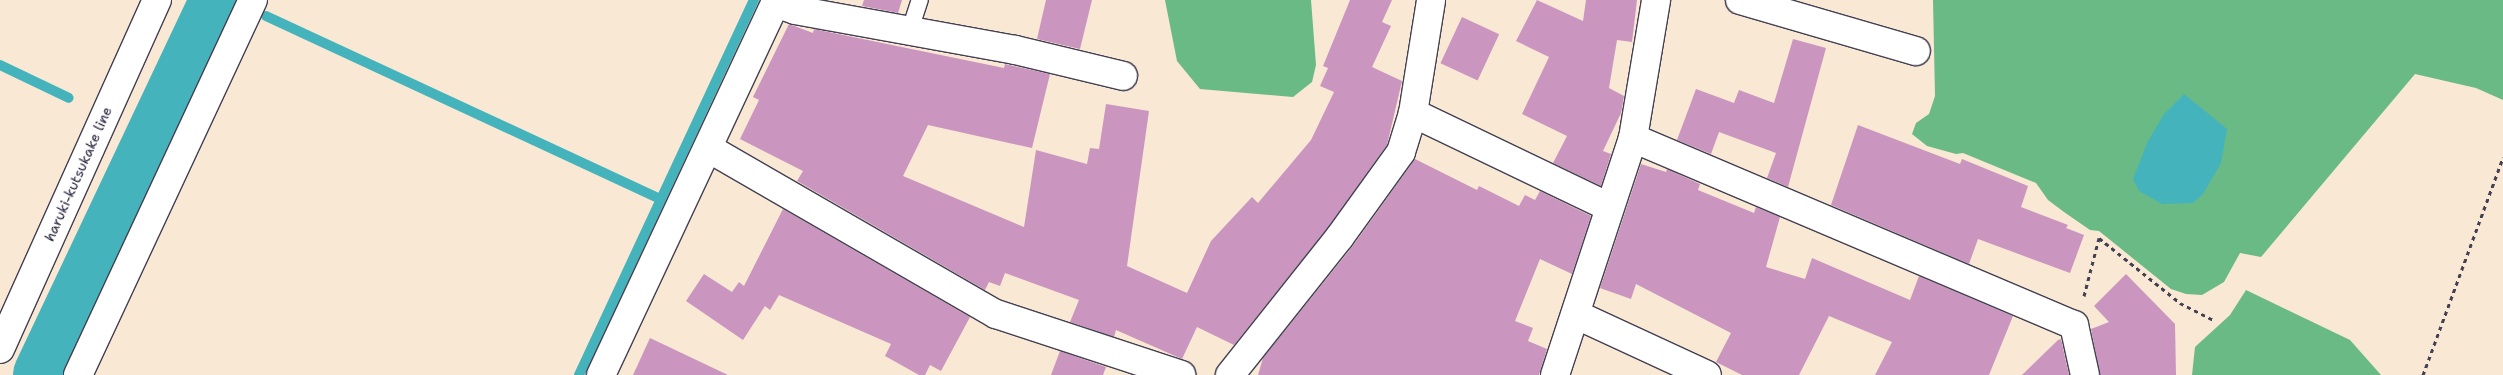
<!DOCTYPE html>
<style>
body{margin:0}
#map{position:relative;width:2503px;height:375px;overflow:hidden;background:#f8e8d4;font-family:"Shantell Sans",sans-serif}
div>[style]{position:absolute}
.forest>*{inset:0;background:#6aba86}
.water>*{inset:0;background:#44b3bc}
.stream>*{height:10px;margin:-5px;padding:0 5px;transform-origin:5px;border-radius:5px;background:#44b3bc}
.river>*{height:64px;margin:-32px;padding:0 32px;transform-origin:32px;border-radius:32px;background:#44b3bc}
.building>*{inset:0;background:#ca96c0;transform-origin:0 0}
.path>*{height:3px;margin-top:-1.5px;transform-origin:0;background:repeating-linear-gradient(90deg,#424052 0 4px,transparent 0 8px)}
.roads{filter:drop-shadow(1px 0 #424052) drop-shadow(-1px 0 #424052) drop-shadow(0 1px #424052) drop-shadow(0 -1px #424052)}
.service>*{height:16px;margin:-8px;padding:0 8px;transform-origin:8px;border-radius:8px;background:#fff}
.minor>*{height:28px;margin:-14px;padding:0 14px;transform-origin:14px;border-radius:14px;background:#fff}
.secondary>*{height:28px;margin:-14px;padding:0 14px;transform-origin:14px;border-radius:14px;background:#fff}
span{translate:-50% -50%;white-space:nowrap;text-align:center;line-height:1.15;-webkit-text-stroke:5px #fff;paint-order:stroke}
.street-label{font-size:14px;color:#22223b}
</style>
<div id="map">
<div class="forest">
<i style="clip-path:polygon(1165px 0,1311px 0,1316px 65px,1312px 82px,1293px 97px,1200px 89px,1177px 61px)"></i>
<i style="clip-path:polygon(1933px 0,2503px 0,2503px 100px,2476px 88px,2415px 74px,2261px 257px,2240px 253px,2224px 282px,2202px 295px,2186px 294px,2171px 289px,2099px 231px,2090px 230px,2064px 212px,2048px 200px,2036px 183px,1963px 153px,1956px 154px,1927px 146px,1912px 134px,1916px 123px,1929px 114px,1935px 96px)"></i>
<i style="clip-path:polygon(2246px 290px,2350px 340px,2381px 375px,2192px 375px,2195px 347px,2230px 315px)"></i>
</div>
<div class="water">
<i style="clip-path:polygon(2184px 94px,2227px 129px,2221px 163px,2203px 194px,2193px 203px,2162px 204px,2139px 191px,2133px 179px,2147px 143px,2164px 114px)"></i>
</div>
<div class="stream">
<i style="left:266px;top:16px;width:434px;rotate:24.9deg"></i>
<i style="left:0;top:65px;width:76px;rotate:25.6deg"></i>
<i style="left:142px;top:136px;width:14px;rotate:25deg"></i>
<i style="left:579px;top:375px;width:414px;rotate:-65deg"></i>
</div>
<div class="river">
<i style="left:45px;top:375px;width:415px;rotate:-64.7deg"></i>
</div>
<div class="building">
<i style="clip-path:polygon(864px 0,902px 0,898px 13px,862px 6px)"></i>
<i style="clip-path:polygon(1046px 0,1092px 0,1080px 49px,1037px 39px)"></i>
<i style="clip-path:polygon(1350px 0,1392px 0,1382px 22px,1391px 26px,1372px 67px,1402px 81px,1387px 145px,1327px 229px,1234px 345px,1197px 327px,1182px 359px,1116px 330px,1114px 337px,1070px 322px,1079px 300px,1005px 273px,1000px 286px,989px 282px,985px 290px,797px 181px,803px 171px,740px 139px,759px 100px,753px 97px,789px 24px,813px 33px,814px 29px,1004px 68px,1005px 64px,1050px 74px,1032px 148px,928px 125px,903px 176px,1024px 227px,1036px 150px,1087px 164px,1090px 148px,1099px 149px,1106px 104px,1149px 111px,1127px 266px,1187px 293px,1211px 241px,1252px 197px,1258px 203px,1311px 140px,1334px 92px,1320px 86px,1328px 68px,1323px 66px)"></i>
<i style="clip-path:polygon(1537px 0,1583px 21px,1586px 0,1637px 0,1632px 42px,1617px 40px,1609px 88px,1624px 96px,1621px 113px,1603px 151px,1611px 154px,1601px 186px,1553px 163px,1567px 136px,1522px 114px,1549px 57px,1516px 41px)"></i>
<i style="left:1462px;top:17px;width:41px;height:51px;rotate:25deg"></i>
<i style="clip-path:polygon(1793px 39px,1826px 48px,1788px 187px,1767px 178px,1776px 153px,1719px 132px,1711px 154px,1677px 140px,1696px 89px,1734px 103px,1739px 90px,1774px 103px)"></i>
<i style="clip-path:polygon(1858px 125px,1960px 164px,1962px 159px,2028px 186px,2021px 207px,2068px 225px,2066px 228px,2084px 235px,2070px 273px,1978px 239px,1969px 264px,1831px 205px)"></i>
<i style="clip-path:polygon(1415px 159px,1477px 190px,1479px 186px,1519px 206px,1525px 195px,1535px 200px,1540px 191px,1591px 216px,1572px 274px,1540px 259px,1515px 321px,1533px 328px,1528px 341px,1547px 349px,1539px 375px,1258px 375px,1263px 358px,1352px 247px)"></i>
<i style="clip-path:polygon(1641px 164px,1666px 172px,1667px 169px,1700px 184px,1698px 190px,1754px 213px,1756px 207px,1780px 217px,1766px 267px,1805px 279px,1812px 258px,1910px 300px,1919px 276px,2013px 316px,1989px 375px,1875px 375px,1892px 342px,1829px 316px,1799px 375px,1742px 375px,1716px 362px,1731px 333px,1636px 284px,1631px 299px,1600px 288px)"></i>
<i style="clip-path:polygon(783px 209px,970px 317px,941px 371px,930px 365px,925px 375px,919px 375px,885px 356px,891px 344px,779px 295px,770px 310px,765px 306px,743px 340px,686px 301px,704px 274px,732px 292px,739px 282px,744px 286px)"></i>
<i style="clip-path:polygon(2126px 274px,2175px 324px,2176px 375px,2100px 375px,2091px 329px,2109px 322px,2094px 306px)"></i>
<i style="clip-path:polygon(650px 338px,728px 375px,633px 375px)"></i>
<i style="clip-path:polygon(2061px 339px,2069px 375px,2022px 375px,2058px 340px)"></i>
<i style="clip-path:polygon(1060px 351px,1106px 367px,1103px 375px,1051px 375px)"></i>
</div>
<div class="path">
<i style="left:2084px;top:296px;width:60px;rotate:-75.5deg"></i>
<i style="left:2099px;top:238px;width:104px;rotate:38.7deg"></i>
<i style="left:2180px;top:303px;width:38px;rotate:27deg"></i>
<i style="left:2423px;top:375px;width:232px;rotate:-69.8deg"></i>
</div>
<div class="roads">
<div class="service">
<i style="left:910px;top:30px;width:32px;rotate:-72deg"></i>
</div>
<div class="minor">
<i style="left:1740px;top:0;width:183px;rotate:16.2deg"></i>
<i style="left:775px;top:3px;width:21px;rotate:19deg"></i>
<i style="left:795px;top:10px;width:224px;rotate:10.3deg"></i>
<i style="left:1015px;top:50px;width:111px;rotate:13.5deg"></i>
<i style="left:1413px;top:113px;width:217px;rotate:25.6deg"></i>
<i style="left:1633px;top:138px;width:479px;rotate:23deg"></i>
<i style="left:2074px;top:325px;width:51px;rotate:77.6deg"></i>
<i style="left:708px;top:148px;width:332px;rotate:30deg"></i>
<i style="left:996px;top:314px;width:195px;rotate:18.2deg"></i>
<i style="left:1577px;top:315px;width:143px;rotate:24.8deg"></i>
<i style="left:78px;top:375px;width:414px;rotate:-65deg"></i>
<i style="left:601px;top:375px;width:414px;rotate:-64.9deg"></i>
<i style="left:1230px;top:375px;width:175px;rotate:-51.5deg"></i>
<i style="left:1339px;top:238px;width:106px;rotate:-54.2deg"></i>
<i style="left:1401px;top:152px;width:41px;rotate:-72.9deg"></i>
<i style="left:1413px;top:113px;width:114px;rotate:-80.9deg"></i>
<i style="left:1555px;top:375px;width:250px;rotate:-71.8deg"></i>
<i style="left:1633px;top:138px;width:140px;rotate:-80.5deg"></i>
</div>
<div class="secondary">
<i style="left:0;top:349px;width:383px;rotate:-65.8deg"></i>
</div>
</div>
<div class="street-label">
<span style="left:78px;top:174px;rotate:-66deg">haruki-kutsukake line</span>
</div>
</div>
